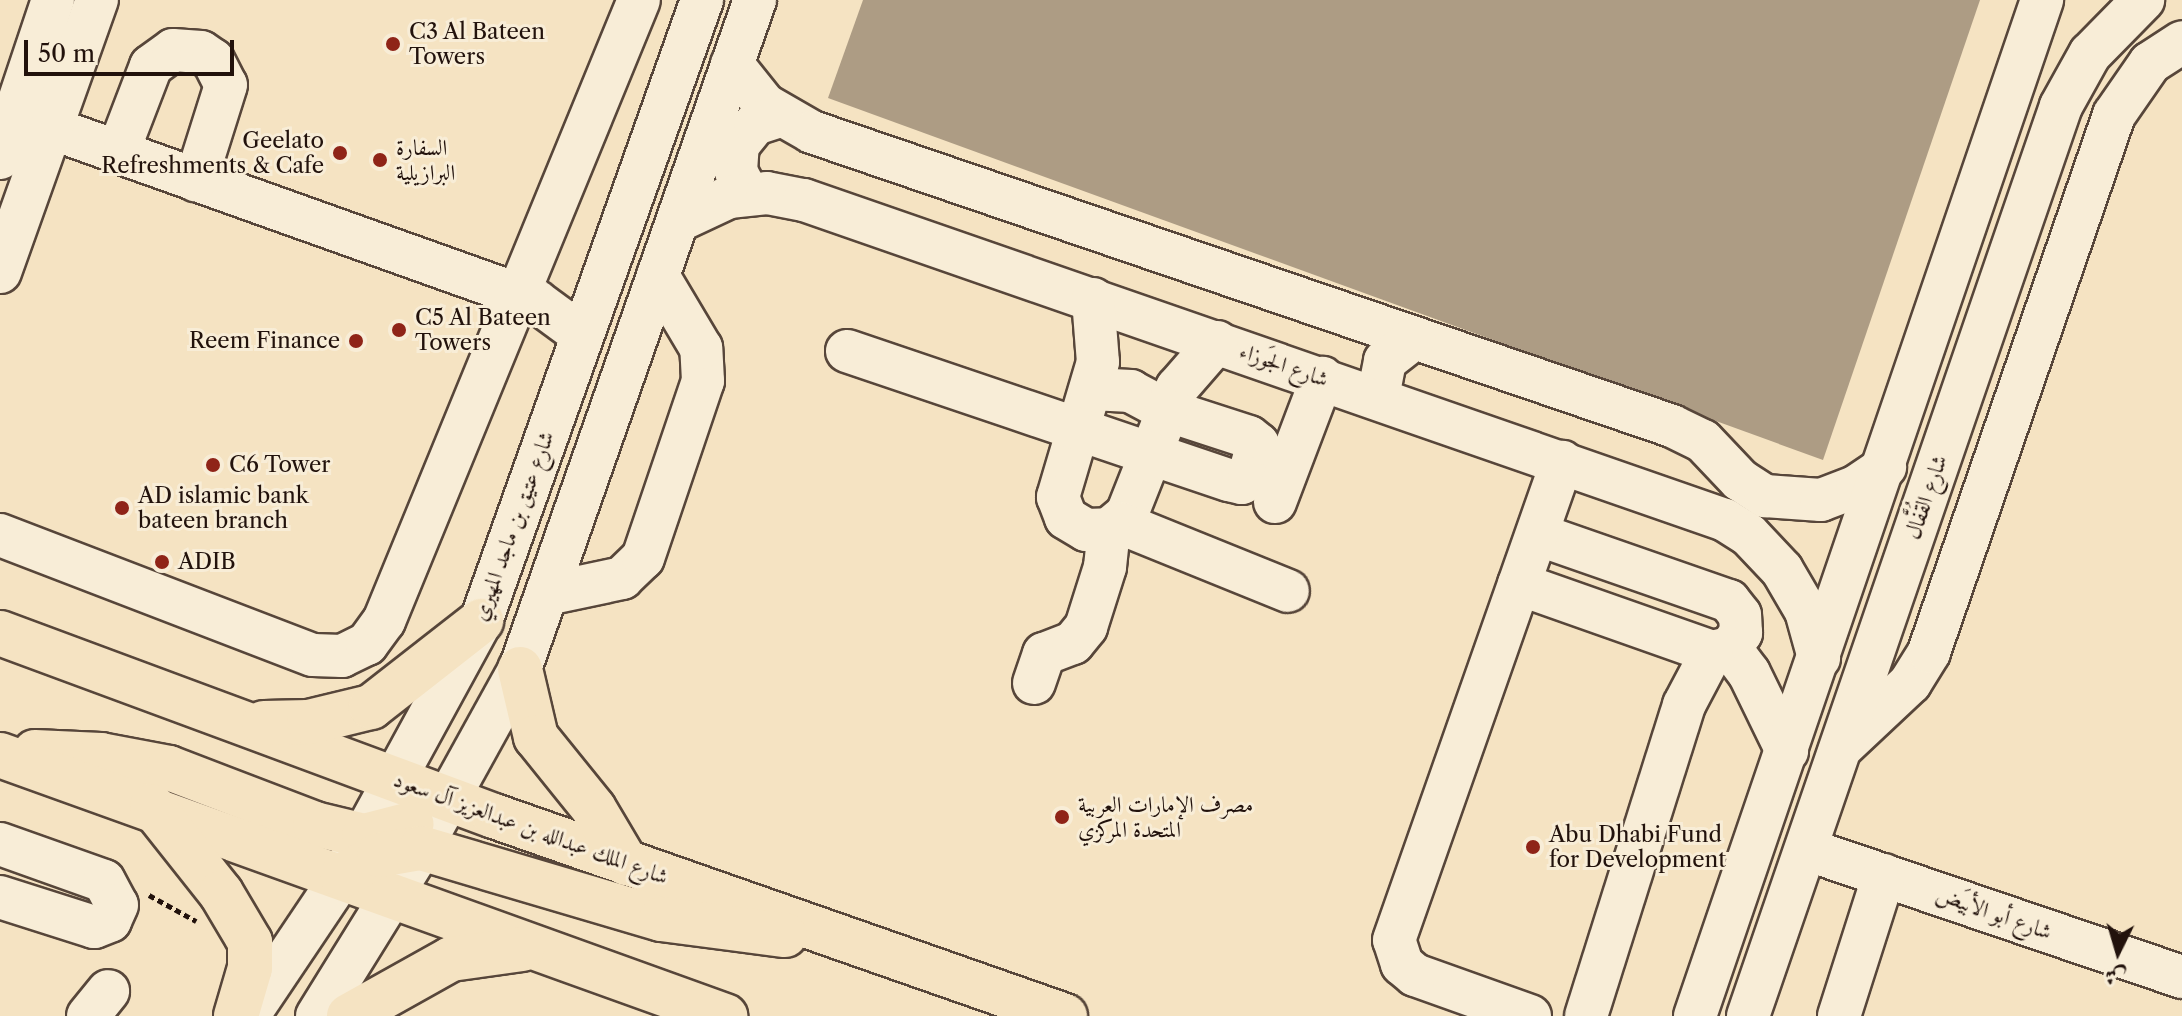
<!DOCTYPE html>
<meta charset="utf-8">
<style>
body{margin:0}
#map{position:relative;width:2182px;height:1016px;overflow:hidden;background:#f5e3c2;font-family:"Libre Caslon Text",Amiri,serif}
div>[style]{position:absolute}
.water>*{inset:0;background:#ad9c84}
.path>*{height:5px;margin-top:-2.5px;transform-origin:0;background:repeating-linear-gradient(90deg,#22120c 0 6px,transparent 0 10px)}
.roads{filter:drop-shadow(2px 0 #57463a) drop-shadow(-2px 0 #57463a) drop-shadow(0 2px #57463a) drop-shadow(0 -2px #57463a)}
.minor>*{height:42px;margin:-21px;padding:0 21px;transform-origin:21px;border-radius:21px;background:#f8edd7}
.major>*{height:44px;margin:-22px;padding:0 22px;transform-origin:22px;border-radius:22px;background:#f5e3c2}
.dots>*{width:22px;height:22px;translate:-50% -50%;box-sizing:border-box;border:4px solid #f8edd7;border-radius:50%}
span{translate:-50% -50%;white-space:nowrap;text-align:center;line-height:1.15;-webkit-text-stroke:6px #f8edd7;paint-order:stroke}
.poi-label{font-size:22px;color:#22120c}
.left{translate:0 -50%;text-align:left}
.right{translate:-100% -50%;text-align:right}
.street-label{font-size:22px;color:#22120c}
.north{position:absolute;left:2078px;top:912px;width:80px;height:80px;-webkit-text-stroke:6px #f8edd7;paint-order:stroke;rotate:185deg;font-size:22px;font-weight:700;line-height:32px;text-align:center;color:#22120c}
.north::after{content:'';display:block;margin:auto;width:28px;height:36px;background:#22120c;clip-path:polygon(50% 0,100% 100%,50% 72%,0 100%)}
.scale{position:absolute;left:24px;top:40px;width:210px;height:36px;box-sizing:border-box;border:4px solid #22120c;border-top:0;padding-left:10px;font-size:24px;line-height:28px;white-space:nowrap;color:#22120c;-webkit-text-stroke:6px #f8edd7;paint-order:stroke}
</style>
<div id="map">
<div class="water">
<i style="clip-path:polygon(863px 0,1980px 0,1823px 460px,828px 98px)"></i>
</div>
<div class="path">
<i style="left:149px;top:895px;width:54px;rotate:29deg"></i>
</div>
<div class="roads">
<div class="minor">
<i style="left:732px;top:64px;width:53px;rotate:51.2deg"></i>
<i style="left:765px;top:105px;width:54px;rotate:29.9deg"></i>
<i style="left:812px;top:132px;width:909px;rotate:18.87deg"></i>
<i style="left:1672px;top:426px;width:34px;rotate:26deg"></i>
<i style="left:1703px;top:441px;width:54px;rotate:46.5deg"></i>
<i style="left:1740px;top:480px;width:30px;rotate:33deg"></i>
<i style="left:1765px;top:496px;width:56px;rotate:4.1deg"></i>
<i style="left:1821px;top:500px;width:39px;rotate:-21deg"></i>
<i style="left:1857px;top:486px;width:34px;rotate:-34deg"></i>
<i style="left:51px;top:128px;width:515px;rotate:19.63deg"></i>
<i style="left:536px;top:301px;width:56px;rotate:36.3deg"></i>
<i style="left:118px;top:152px;width:92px;rotate:-69deg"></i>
<i style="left:151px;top:66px;width:27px;rotate:-36deg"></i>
<i style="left:173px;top:50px;width:28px;rotate:4deg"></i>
<i style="left:201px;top:52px;width:14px;rotate:34deg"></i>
<i style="left:213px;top:60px;width:28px;rotate:63deg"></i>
<i style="left:226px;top:85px;width:100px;rotate:107.5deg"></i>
<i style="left:0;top:158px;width:167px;rotate:-71.5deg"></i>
<i style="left:748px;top:194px;width:26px;rotate:-118deg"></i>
<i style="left:736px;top:171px;width:26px;rotate:-86deg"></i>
<i style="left:738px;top:145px;width:27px;rotate:-51deg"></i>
<i style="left:755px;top:124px;width:26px;rotate:-18deg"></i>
<i style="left:678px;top:221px;width:56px;rotate:-25.2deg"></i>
<i style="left:729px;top:197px;width:38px;rotate:-6deg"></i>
<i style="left:767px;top:193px;width:38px;rotate:11deg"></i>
<i style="left:804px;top:200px;width:975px;rotate:19.16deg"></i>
<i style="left:1725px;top:520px;width:28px;rotate:32deg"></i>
<i style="left:1749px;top:535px;width:48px;rotate:46.7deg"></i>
<i style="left:1782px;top:570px;width:48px;rotate:59.7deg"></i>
<i style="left:1806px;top:611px;width:49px;rotate:74.5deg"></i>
<i style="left:0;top:272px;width:289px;rotate:-70.4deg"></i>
<i style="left:1093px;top:299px;width:63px;rotate:85.5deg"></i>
<i style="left:1098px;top:362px;width:141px;rotate:106.5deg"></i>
<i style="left:1058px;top:497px;width:22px;rotate:69deg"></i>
<i style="left:1066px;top:518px;width:23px;rotate:31deg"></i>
<i style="left:1086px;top:530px;width:23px;rotate:-2deg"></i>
<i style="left:1109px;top:529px;width:23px;rotate:-40deg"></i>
<i style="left:1127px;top:514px;width:136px;rotate:-68.4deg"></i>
<i style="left:1177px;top:388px;width:61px;rotate:-49deg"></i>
<i style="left:847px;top:351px;width:403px;rotate:18.7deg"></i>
<i style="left:1229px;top:480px;width:13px;rotate:13deg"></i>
<i style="left:1242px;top:483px;width:11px;rotate:-49deg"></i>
<i style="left:1249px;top:475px;width:32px;rotate:-74deg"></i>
<i style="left:1258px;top:444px;width:11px;rotate:-142deg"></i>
<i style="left:1249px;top:437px;width:87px;rotate:-162deg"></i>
<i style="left:1166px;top:410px;width:40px;rotate:-152deg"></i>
<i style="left:1131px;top:391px;width:40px;rotate:-177.1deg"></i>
<i style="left:1378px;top:397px;width:37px;rotate:-79deg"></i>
<i style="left:1385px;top:361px;width:37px;rotate:-38deg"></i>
<i style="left:1275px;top:502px;width:133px;rotate:-69.2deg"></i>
<i style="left:1120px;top:523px;width:181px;rotate:22deg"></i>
<i style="left:0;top:535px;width:335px;rotate:21deg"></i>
<i style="left:313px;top:655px;width:29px;rotate:2deg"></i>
<i style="left:342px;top:656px;width:28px;rotate:-26deg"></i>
<i style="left:367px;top:644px;width:29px;rotate:-54deg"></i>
<i style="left:384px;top:621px;width:671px;rotate:-67.68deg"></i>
<i style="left:1519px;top:584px;width:205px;rotate:19.4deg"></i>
<i style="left:1712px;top:652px;width:18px;rotate:-13deg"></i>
<i style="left:1730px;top:648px;width:19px;rotate:-54deg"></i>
<i style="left:1741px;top:633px;width:18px;rotate:-93deg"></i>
<i style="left:1740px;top:615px;width:18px;rotate:-128deg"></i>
<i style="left:1729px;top:601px;width:203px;rotate:-160.8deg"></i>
<i style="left:547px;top:594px;width:77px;rotate:-12deg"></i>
<i style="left:622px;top:578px;width:29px;rotate:-44deg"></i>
<i style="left:643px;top:558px;width:187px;rotate:-71.3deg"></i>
<i style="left:703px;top:381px;width:33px;rotate:-93deg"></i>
<i style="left:701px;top:348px;width:84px;rotate:-120.8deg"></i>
<i style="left:1730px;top:648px;width:31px;rotate:53deg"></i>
<i style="left:1749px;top:673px;width:87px;rotate:64deg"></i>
<i style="left:1034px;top:683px;width:31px;rotate:-71deg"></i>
<i style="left:1044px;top:654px;width:31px;rotate:-21deg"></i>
<i style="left:1073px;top:643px;width:21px;rotate:-51deg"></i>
<i style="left:1086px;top:627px;width:63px;rotate:-72.4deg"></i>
<i style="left:1105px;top:567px;width:38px;rotate:-84deg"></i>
<i style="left:1844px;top:745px;width:91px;rotate:-43.2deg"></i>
<i style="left:1910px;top:683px;width:36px;rotate:-58deg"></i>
<i style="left:1929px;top:652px;width:568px;rotate:-70.99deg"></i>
<i style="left:2114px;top:115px;width:63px;rotate:-55.3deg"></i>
<i style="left:2150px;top:63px;width:38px;rotate:-33deg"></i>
<i style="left:0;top:844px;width:110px;rotate:19.6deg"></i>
<i style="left:104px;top:881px;width:27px;rotate:62deg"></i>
<i style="left:117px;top:905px;width:17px;rotate:114deg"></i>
<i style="left:110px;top:921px;width:17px;rotate:159deg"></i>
<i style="left:94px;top:927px;width:99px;rotate:-162.3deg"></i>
<i style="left:1806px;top:849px;width:397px;rotate:18.8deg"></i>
<i style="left:88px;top:1016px;width:32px;rotate:-51deg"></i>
<i style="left:248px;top:1016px;width:169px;rotate:-56.1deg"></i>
<i style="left:342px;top:876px;width:290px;rotate:-61.4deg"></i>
<i style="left:481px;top:621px;width:659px;rotate:-70.41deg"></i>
<i style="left:317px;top:1016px;width:198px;rotate:-58.2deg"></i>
<i style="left:421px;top:848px;width:205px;rotate:-61.1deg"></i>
<i style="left:520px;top:669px;width:709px;rotate:-70.65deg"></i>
<i style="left:1530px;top:1016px;width:122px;rotate:-160.4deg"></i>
<i style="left:1415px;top:975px;width:17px;rotate:-140deg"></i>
<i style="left:1402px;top:964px;width:25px;rotate:-108deg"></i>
<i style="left:1394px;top:940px;width:507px;rotate:-70.64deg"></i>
<i style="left:1586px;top:1016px;width:326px;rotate:-72.5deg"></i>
<i style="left:1684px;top:705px;width:60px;rotate:-62.2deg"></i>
<i style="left:1695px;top:1016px;width:1074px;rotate:-71.14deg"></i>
<i style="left:1748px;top:1016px;width:962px;rotate:-71.02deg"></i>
<i style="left:2061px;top:106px;width:60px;rotate:-60.9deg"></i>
<i style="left:2090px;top:54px;width:76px;rotate:-45.5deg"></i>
<i style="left:1839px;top:1016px;width:148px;rotate:-72.3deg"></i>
</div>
<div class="major">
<i style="left:0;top:633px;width:527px;rotate:20.33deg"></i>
<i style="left:494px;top:816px;width:605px;rotate:19.3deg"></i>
<i style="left:520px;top:669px;width:70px;rotate:76.8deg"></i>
<i style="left:536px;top:737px;width:92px;rotate:51.1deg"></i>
<i style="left:594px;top:809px;width:63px;rotate:59.3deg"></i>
<i style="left:264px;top:723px;width:45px;rotate:-1.3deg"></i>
<i style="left:309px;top:722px;width:64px;rotate:-13.6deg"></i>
<i style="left:371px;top:707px;width:140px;rotate:-38deg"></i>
<i style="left:35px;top:752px;width:66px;rotate:2.6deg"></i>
<i style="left:101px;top:755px;width:69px;rotate:10.8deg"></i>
<i style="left:169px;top:768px;width:156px;rotate:21deg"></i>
<i style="left:315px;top:824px;width:50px;rotate:13.8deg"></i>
<i style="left:364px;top:836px;width:49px;rotate:-14.3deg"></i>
<i style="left:0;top:755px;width:771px;rotate:19.8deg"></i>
<i style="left:152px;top:806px;width:111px;rotate:51.6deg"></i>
<i style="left:221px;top:893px;width:57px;rotate:59.4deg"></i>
<i style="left:250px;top:942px;width:26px;rotate:90deg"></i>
<i style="left:250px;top:968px;width:50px;rotate:106.3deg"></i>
<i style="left:342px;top:876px;width:43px;rotate:-29.6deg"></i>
<i style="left:379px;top:855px;width:43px;rotate:-9.5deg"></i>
<i style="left:421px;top:848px;width:250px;rotate:16.5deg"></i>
<i style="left:661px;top:919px;width:125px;rotate:7.4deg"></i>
<i style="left:349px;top:1016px;width:117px;rotate:-29.2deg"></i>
<i style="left:451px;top:959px;width:72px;rotate:-8deg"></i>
</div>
</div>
<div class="dots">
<i style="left:393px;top:44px;background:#8f2418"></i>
<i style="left:340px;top:153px;background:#8f2418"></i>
<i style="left:380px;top:160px;background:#8f2418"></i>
<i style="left:399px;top:330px;background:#8f2418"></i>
<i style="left:356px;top:341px;background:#8f2418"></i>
<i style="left:213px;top:465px;background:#8f2418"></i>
<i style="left:122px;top:508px;background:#8f2418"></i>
<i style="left:162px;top:562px;background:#8f2418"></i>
<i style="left:1062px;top:817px;background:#8f2418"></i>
<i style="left:1533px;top:847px;background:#8f2418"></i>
</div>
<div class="poi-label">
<span class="left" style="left:409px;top:44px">C3 Al Bateen<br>Towers</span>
<span class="right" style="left:324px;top:153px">Geelato<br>Refreshments &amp; Cafe</span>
<span class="left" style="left:396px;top:160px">السفارة<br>البرازيلية</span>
<span class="left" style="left:415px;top:330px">C5 Al Bateen<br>Towers</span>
<span class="right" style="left:340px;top:341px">Reem Finance</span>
<span class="left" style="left:229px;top:465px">C6 Tower</span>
<span class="left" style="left:138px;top:508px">AD islamic bank<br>bateen branch</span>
<span class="left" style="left:178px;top:562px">ADIB</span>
<span class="left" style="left:1078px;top:817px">مصرف الإمارات العربية<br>المتحدة المركزي</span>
<span class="left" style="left:1549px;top:847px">Abu Dhabi Fund<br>for Development</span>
</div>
<div class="street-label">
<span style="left:1284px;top:365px;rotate:19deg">شارع الجَوزاء</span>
<span style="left:1926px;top:497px;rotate:-71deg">شارع القُفَّال</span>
<span style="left:513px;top:526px;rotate:-70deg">شارع عتيق بن ماجد المهيري</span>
<span style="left:531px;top:828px;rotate:20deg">شارع الملك عبدالله بن عبدالعزيز آل سعود</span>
<span style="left:1994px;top:913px;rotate:19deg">شارع أبو الأبيَض</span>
</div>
<div class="north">ش</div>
<div class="scale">50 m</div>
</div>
